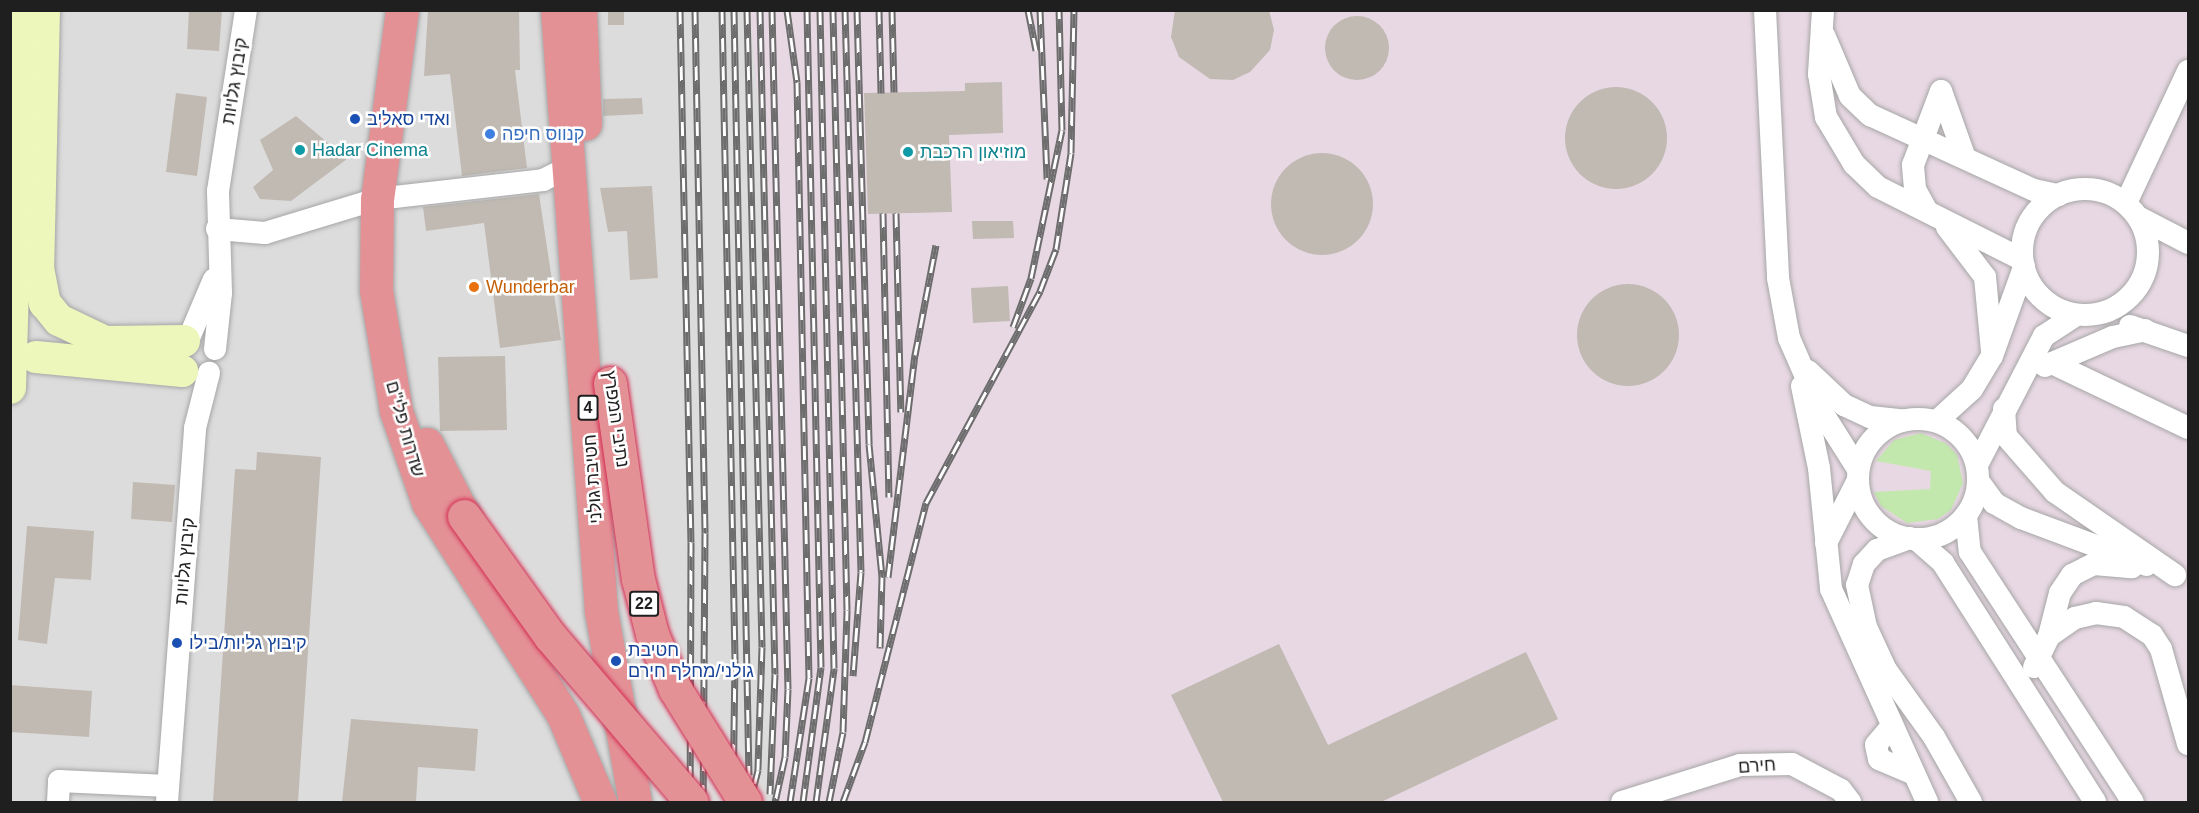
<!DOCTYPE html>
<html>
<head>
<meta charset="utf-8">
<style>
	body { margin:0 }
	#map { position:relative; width:2199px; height:813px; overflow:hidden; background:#f0eee6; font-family:Arial,"Noto Sans Hebrew",sans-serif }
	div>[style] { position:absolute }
	.residential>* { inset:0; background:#dddcdc }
	.industrial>* { inset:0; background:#e8d8e3 }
	.grass>* { inset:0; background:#c3e8ae }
	.building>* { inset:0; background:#c0bab3 }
	.round { border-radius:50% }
	.roads { filter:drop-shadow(0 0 2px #a6a6a6) drop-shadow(0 0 2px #a6a6a6) }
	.street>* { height:22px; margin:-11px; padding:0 11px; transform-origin:11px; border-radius:11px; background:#fff }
	.street>.ring { margin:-11px; padding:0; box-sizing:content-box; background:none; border:22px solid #fff; border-radius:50% }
	.secondary>* { height:32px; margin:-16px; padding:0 16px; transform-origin:16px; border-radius:16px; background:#edf7bc }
	.highway>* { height:33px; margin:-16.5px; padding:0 16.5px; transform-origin:16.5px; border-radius:16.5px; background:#e49196 }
	.rail>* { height:7px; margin-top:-3.5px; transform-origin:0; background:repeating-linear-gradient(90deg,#fff 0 14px,#6d6d6d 0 28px); box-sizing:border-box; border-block:2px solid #6d6d6d }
	.bridges { filter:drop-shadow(0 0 2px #d42c51) drop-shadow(0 0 2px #d42c51) }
	.highway-bridge>* { height:33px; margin:-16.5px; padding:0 16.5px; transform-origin:16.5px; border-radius:16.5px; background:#e49196 }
	.dots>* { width:16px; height:16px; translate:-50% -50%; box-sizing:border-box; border:3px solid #fff; border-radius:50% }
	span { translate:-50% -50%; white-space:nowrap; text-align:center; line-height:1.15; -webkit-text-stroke:5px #fff; paint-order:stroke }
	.shield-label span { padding:2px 4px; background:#fff; border:2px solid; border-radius:4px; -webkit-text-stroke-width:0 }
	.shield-label { font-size:16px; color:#1f1f1f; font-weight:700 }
	.street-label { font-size:18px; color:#1f1f1f }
	.transit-label { font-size:18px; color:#164399 }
	.left { translate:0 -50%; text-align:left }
	.shop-label { font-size:18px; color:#366cbe }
	.culture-label { font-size:18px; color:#0d838f }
	.food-label { font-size:18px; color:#c56008 }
	.frame { position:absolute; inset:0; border:12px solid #1f1f1f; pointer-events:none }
</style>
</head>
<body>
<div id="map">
	<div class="residential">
		<i style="clip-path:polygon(10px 11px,2188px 11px,2188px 802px,11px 802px)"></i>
	</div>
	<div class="industrial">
		<i style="clip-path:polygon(750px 11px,2188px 11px,2188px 802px,775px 802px,768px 213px)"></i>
	</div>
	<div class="grass">
		<i style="clip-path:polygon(1921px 433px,1947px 444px,1957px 455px,1963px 483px,1951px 510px,1938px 519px,1907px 523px,1881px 506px,1874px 492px,1930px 489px,1931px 471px,1876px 461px,1894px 440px)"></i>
	</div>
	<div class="building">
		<i style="clip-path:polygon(189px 10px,222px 10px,219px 51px,187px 49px)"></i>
		<i style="clip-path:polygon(428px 10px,519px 10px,520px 70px,515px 70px,527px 168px,462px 176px,450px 74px,424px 76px)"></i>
		<i style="clip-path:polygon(608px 10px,624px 10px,624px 25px,608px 25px)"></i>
		<i style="clip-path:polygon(1175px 10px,1269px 10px,1274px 30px,1270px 50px,1250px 72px,1233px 80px,1210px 79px,1179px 57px,1171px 37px)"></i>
		<i class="round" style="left:1325px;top:16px;width:64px;height:64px"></i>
		<i style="clip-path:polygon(1002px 82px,1003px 133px,949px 135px,952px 212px,868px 214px,864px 93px,965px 91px,965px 83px)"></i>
		<i class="round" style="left:1565px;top:87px;width:102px;height:102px"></i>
		<i style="clip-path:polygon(176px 93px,207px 97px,197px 176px,166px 172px)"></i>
		<i style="clip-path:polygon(642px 98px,643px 114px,603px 116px,603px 99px)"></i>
		<i style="clip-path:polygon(296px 116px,347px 159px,291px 201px,260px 199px,253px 187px,273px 170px,260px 140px)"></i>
		<i class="round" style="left:1271px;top:153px;width:102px;height:102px"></i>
		<i style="clip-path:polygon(652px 186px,658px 278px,630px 280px,627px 231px,608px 232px,600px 188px)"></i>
		<i style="clip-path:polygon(539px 194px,561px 340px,500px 348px,484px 223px,426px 231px,423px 207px)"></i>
		<i style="clip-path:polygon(972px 221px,1013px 221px,1014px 238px,973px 239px)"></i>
		<i class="round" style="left:1577px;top:284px;width:102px;height:102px"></i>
		<i style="clip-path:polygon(1008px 286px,1010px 321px,973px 323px,971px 288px)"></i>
		<i style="clip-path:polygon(505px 356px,507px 430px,440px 431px,438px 357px)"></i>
		<i style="clip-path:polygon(257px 452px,321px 457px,298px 802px,213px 802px,235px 469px,256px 470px)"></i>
		<i style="clip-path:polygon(133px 482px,175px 485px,172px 522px,131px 519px)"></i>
		<i style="clip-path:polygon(27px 526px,94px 531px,91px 580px,55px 578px,47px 644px,18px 640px)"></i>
		<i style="clip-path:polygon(1279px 644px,1328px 745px,1526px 652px,1558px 719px,1381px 802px,1223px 802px,1171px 695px)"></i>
		<i style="clip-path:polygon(10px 685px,92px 691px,89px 737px,10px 732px)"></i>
		<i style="clip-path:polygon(351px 719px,478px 729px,475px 771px,418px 767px,416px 802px,342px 802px)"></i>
	</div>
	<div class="roads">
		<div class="street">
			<i style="left:1765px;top:10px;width:268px;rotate:87.2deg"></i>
			<i style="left:1778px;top:278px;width:61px;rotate:79.6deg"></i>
			<i style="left:1789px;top:338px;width:77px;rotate:66.4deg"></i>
			<i style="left:1820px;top:409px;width:71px;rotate:57.7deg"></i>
			<i style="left:1823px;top:10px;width:64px;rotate:93.6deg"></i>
			<i style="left:1819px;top:74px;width:44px;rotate:80.8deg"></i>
			<i style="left:1826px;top:117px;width:55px;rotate:59.2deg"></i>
			<i style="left:1854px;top:164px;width:33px;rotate:44deg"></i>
			<i style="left:1878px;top:187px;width:160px;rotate:26.7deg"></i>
			<i style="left:1824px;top:35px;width:66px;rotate:66.9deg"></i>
			<i style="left:1850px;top:96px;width:28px;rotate:44deg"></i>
			<i style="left:1870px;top:115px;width:180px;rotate:24.6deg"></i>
			<i style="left:2034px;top:190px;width:25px;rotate:12deg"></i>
			<i style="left:1941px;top:91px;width:71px;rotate:70.3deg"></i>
			<i class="ring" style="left:2022px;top:189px;width:104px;height:104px"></i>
			<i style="left:2126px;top:203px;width:146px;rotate:-64.8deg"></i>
			<i style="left:1927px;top:211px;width:25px;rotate:-119deg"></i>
			<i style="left:1915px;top:189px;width:24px;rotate:-95deg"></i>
			<i style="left:1913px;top:165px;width:79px;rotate:-69.3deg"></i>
			<i style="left:2138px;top:217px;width:56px;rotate:27.5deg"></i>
			<i style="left:1947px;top:227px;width:63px;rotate:52.8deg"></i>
			<i style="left:1985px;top:277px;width:74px;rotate:84.6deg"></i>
			<i style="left:217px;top:229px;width:48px;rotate:4.8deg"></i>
			<i style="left:265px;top:233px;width:117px;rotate:-16.9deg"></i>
			<i style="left:377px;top:199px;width:167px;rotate:-6.5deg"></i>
			<i style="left:543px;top:180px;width:25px;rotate:-26deg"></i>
			<i style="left:2130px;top:326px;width:61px;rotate:19deg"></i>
			<i style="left:189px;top:338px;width:64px;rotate:-67deg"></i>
			<i style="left:215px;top:349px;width:56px;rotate:-83.9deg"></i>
			<i style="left:221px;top:293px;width:102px;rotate:-91.7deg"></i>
			<i style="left:218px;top:191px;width:183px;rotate:-81.2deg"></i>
			<i style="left:2052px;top:363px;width:151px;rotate:25.5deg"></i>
			<i style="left:2045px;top:366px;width:74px;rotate:-23.1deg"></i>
			<i style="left:2113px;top:337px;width:33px;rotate:-12deg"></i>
			<i style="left:1808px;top:371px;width:50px;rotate:43.4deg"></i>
			<i style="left:1844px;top:405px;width:29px;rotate:25deg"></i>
			<i style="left:1870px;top:417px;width:31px;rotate:6deg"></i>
			<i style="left:1802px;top:386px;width:84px;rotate:78.3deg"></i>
			<i style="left:1819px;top:468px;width:122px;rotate:84.3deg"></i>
			<i style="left:1831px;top:589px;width:234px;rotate:65.7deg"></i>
			<i style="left:2004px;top:409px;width:27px;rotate:86deg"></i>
			<i style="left:2006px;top:436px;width:74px;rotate:48.8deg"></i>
			<i style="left:2055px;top:492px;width:146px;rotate:34.7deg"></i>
			<i class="ring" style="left:1858px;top:419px;width:98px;height:98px"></i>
			<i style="left:1937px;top:421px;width:47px;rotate:-42.4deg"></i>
			<i style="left:1972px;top:389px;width:39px;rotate:-59deg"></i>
			<i style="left:1992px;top:356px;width:95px;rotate:-70.2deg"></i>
			<i style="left:1977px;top:465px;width:145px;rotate:-62.6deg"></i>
			<i style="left:2044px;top:336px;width:38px;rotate:-33deg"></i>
			<i style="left:1979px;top:482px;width:26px;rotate:54deg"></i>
			<i style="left:1994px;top:503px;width:31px;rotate:29deg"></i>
			<i style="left:2021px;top:518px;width:134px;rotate:20.5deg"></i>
			<i style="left:1966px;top:516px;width:36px;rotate:84deg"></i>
			<i style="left:1970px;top:552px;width:298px;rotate:56.9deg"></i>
			<i style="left:1910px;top:538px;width:35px;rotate:160deg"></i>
			<i style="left:1877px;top:550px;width:19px;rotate:133deg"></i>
			<i style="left:1864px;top:564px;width:22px;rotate:108deg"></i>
			<i style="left:1857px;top:585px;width:43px;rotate:77.9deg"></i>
			<i style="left:1866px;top:627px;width:47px;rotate:65.1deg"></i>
			<i style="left:1886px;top:670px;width:82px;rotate:54.4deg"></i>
			<i style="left:1934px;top:737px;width:75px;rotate:60.4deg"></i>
			<i style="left:1917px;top:540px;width:35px;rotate:41deg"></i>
			<i style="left:1943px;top:563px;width:283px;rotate:57.5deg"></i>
			<i style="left:1826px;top:543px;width:71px;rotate:-63.1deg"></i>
			<i style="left:2049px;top:636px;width:44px;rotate:-75.7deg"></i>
			<i style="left:2060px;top:593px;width:22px;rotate:-56deg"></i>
			<i style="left:2072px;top:575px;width:25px;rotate:-27deg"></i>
			<i style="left:2094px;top:564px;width:38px;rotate:5deg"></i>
			<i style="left:2034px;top:667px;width:34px;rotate:-64deg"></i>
			<i style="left:2049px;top:636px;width:32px;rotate:-35deg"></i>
			<i style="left:2075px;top:618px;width:22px;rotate:-13deg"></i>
			<i style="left:2096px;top:613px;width:28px;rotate:8deg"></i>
			<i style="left:2124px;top:617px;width:33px;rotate:33deg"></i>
			<i style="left:2152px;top:635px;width:17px;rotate:57deg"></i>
			<i style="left:2161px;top:649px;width:99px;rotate:74.1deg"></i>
			<i style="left:1891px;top:727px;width:23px;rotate:130deg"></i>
			<i style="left:1876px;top:745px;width:14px;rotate:78deg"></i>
			<i style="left:1879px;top:759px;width:36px;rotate:23deg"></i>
			<i style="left:58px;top:802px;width:21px;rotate:-87deg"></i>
			<i style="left:59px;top:781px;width:109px;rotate:2.6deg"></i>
			<i style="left:167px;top:802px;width:375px;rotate:-85.7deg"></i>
			<i style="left:195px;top:428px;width:57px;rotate:-75.7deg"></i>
			<i style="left:1622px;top:802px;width:124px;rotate:-17.4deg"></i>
			<i style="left:1740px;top:765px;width:52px;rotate:-1.1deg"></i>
			<i style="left:1792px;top:764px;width:55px;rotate:28deg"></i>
			<i style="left:1841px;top:790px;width:15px;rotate:53deg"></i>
		</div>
		<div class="secondary">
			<i style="left:44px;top:10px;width:258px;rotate:91.3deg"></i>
			<i style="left:38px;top:268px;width:36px;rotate:79deg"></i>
			<i style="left:45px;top:303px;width:22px;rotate:51deg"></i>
			<i style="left:59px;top:320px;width:51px;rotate:25.6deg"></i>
			<i style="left:105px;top:342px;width:79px;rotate:-0.7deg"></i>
			<i style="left:36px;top:357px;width:147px;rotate:5.5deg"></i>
			<i style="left:10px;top:388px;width:378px;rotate:-88.3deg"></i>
		</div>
		<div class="highway">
			<i style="left:402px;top:10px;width:191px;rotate:97.5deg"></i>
			<i style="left:377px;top:199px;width:91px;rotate:90.6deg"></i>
			<i style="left:376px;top:290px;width:123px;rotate:80.6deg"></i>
			<i style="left:396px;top:411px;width:97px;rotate:70.8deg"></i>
			<i style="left:428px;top:503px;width:251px;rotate:57.5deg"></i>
			<i style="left:563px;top:715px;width:95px;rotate:67deg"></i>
			<i style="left:557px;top:10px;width:603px;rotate:85.81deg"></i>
			<i style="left:601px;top:611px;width:194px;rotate:79.9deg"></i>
			<i style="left:580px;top:10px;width:114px;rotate:87.5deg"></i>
			<i style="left:427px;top:444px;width:81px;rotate:62.8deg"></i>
		</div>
	</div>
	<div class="rail">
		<i style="left:680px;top:10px;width:532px;rotate:88.82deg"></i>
		<i style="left:691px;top:542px;width:260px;rotate:90.2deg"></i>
		<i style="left:695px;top:10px;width:523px;rotate:88.9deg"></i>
		<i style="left:705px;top:533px;width:269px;rotate:90.4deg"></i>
		<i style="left:722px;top:10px;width:650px;rotate:88.85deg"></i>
		<i style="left:735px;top:660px;width:142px;rotate:90.8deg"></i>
		<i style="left:734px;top:10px;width:765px;rotate:88.88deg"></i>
		<i style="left:747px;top:10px;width:637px;rotate:88.65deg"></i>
		<i style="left:762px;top:647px;width:123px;rotate:91.9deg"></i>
		<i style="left:758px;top:770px;width:33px;rotate:104deg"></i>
		<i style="left:760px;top:10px;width:664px;rotate:88.71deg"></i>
		<i style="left:775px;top:674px;width:120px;rotate:92.4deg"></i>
		<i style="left:772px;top:10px;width:679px;rotate:88.65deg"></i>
		<i style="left:788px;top:689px;width:68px;rotate:92.5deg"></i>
		<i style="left:785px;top:757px;width:46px;rotate:102.5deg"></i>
		<i style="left:787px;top:10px;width:73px;rotate:82.1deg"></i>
		<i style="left:797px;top:82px;width:596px;rotate:88.85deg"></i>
		<i style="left:809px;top:678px;width:125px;rotate:98.7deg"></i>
		<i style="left:845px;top:10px;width:562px;rotate:88.37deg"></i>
		<i style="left:861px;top:572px;width:104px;rotate:94.4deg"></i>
		<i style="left:857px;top:10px;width:434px;rotate:88.4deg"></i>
		<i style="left:869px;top:444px;width:134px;rotate:84.4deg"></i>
		<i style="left:882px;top:577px;width:71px;rotate:91.6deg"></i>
		<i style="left:879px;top:10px;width:83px;rotate:88.6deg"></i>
		<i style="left:892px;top:10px;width:82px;rotate:88.6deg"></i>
		<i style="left:1028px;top:10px;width:41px;rotate:78.7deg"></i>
		<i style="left:1040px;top:10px;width:169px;rotate:87.6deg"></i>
		<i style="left:883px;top:213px;width:284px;rotate:88.8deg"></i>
		<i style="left:896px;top:213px;width:199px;rotate:88.6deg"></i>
		<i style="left:1013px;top:327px;width:52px;rotate:-69.8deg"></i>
		<i style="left:1031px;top:278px;width:151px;rotate:-78.2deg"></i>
		<i style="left:1062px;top:130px;width:120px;rotate:-91.4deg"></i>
		<i style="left:888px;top:577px;width:224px;rotate:-83.1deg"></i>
		<i style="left:915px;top:355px;width:112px;rotate:-79.2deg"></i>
		<i style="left:803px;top:802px;width:136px;rotate:-82.4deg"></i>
		<i style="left:821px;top:667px;width:657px;rotate:-91.22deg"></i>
		<i style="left:816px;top:802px;width:135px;rotate:-82.3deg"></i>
		<i style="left:834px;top:668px;width:658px;rotate:-91.22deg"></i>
		<i style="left:829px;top:802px;width:71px;rotate:-78.7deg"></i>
		<i style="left:843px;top:732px;width:122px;rotate:-88.1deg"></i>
		<i style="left:847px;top:610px;width:600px;rotate:-91.34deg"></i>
		<i style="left:843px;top:802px;width:64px;rotate:-69.9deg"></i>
		<i style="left:865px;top:742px;width:247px;rotate:-75.7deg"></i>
		<i style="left:926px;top:503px;width:241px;rotate:-61.7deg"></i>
		<i style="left:1040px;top:291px;width:45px;rotate:-69.1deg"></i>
		<i style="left:1056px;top:249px;width:97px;rotate:-81.1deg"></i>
		<i style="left:1071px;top:153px;width:143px;rotate:-88.8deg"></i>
	</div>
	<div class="bridges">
		<div class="highway-bridge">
			<i style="left:610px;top:383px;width:198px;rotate:81.9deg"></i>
			<i style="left:638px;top:579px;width:57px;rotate:75.7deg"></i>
			<i style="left:652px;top:634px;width:60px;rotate:67.3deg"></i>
			<i style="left:675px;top:689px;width:133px;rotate:58.2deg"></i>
			<i style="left:464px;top:516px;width:148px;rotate:54.4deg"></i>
			<i style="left:550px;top:636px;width:218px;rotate:49.5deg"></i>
		</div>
	</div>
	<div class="dots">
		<i style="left:355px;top:119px;background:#1a4fb4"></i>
		<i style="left:490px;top:134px;background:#3f7fe0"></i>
		<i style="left:300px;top:150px;background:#0f9aa8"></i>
		<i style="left:908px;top:152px;background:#0f9aa8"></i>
		<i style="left:474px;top:287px;background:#e8710a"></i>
		<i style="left:177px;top:643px;background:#1a4fb4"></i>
		<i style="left:616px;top:661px;background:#1a4fb4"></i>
	</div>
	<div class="shield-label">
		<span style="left:588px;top:408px">4</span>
		<span style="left:644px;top:604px">22</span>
	</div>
	<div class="street-label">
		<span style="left:235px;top:81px;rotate:-81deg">קיבוץ גלויות</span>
		<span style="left:616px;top:419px;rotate:82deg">נתיבי המפרץ</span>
		<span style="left:405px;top:429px;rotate:74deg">שדרות פלי"ם</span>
		<span style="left:593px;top:479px;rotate:-94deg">חטיבת גולני</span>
		<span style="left:185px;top:561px;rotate:-85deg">קיבוץ גלויות</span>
		<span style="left:1757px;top:766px;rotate:-4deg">חירם</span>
	</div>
	<div class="transit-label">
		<span class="left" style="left:367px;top:119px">ואדי סאליב</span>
		<span class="left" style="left:189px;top:643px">קיבוץ גליות/בילו</span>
		<span class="left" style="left:628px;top:661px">חטיבת<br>גולני/מחלף חירם</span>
	</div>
	<div class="shop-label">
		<span class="left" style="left:502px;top:134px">קנווס חיפה</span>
	</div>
	<div class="culture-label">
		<span class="left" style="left:312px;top:150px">Hadar Cinema</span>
		<span class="left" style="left:920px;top:152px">מוזיאון הרכבת</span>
	</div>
	<div class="food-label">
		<span class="left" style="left:486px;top:287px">Wunderbar</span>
	</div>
	<div class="frame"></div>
</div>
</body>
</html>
